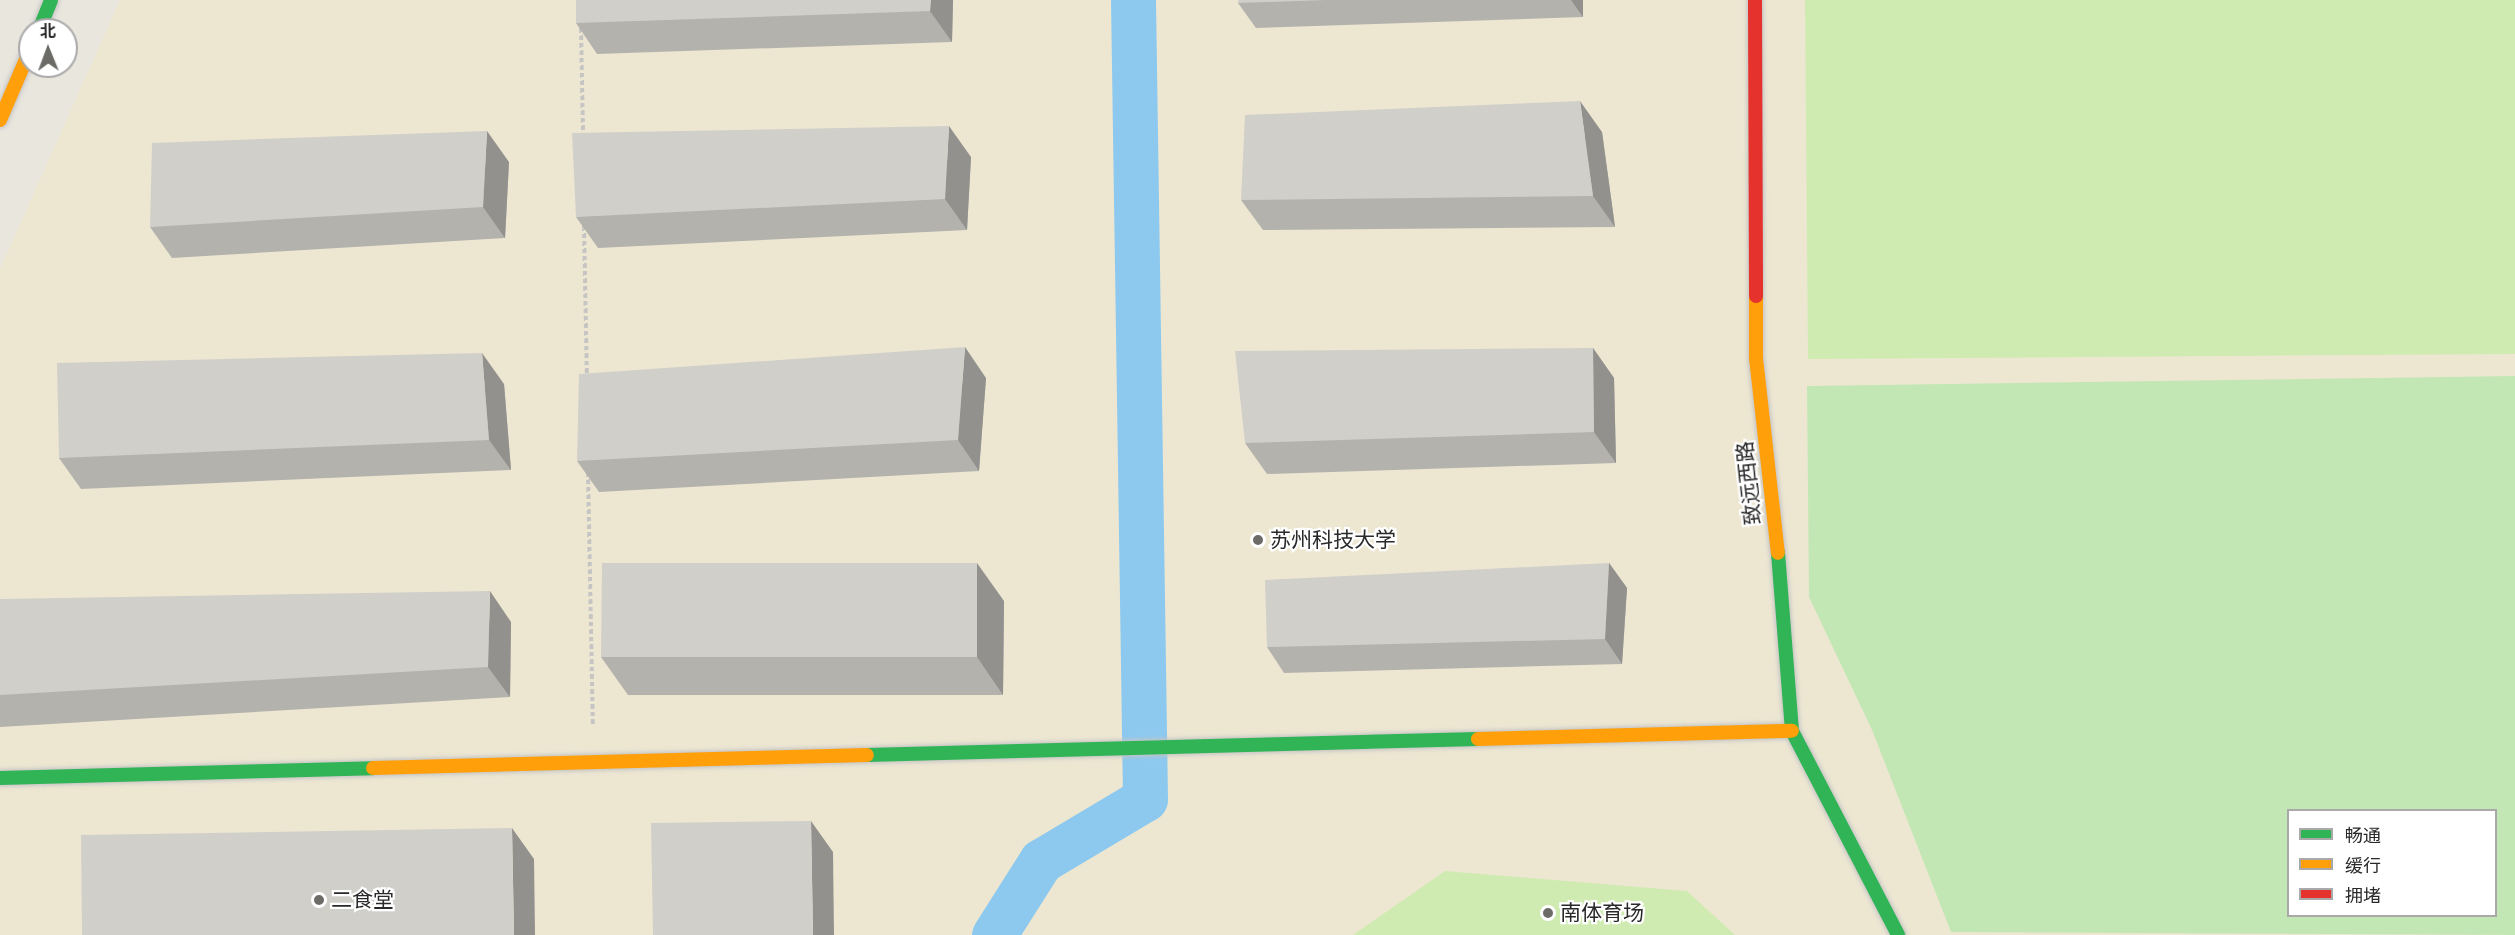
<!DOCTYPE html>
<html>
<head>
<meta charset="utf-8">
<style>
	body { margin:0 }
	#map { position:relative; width:2515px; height:935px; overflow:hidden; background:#e9e6de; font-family:"Fira Sans","Noto Sans SC",sans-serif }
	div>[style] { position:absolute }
	.education>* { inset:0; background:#ede7d2 }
	.green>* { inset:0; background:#c3e7b4 }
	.pitch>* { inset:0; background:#cfebb1 }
	.canal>* { height:45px; margin:-22.5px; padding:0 22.5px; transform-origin:22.5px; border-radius:22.5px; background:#8dc9ef }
	.path>* { height:4px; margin-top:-2px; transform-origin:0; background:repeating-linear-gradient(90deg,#c6c5c4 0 4.5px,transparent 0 7.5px) }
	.roads { filter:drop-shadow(0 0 2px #c5c4c4) drop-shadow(0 0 2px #c5c4c4) }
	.fast>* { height:14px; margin:-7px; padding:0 7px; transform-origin:7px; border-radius:7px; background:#30b455 }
	.slow>* { height:14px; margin:-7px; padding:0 7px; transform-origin:7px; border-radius:7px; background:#ff9f0a }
	.jam>* { height:14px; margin:-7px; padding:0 7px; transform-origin:7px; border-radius:7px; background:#e5322d }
	.wall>* { inset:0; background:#b4b2ad }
	.shaded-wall>* { inset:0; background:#92918d }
	.building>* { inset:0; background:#d1cfc9 }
	.dots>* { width:16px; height:16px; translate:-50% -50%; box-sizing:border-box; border:3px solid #fff; border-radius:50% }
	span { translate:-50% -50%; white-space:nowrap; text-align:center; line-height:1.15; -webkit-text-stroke:4.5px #fff; paint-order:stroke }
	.street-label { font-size:21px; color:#292929 }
	.poi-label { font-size:21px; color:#292929 }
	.left { translate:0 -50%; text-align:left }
	.legend { position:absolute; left:2287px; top:809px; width:210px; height:108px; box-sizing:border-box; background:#fff; border:2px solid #a9a9a9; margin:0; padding:8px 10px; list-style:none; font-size:18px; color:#292929 }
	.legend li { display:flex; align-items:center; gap:12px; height:30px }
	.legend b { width:30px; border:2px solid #a9a9a9 }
	.north { position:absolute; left:18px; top:18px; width:60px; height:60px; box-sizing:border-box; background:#fff; border:2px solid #a9a9a9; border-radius:50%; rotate:359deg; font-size:16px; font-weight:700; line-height:24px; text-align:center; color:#292929 }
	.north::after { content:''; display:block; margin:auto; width:21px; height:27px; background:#6c6b68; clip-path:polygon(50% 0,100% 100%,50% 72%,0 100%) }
</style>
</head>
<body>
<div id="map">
	<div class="education">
		<i style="clip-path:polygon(evenodd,120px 0,2515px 0,2515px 935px,0 935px,0 269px,120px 0,2288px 810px,2496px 810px,2496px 916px,2288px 916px,2288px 810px)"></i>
	</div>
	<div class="green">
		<i style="clip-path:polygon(evenodd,2515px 376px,2515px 935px,1951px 932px,1872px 730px,1809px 597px,1807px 386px,2515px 376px,2288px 810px,2496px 810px,2496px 916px,2288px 916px,2288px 810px)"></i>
	</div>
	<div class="pitch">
		<i style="clip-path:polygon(1805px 0,2515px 0,2515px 354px,1808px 359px)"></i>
		<i style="clip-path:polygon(1445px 871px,1687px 891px,1735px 935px,1353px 935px)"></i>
	</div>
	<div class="canal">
		<i style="left:994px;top:935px;width:88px;rotate:-57.6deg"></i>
		<i style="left:1041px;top:861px;width:121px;rotate:-30.8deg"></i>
		<i style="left:1145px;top:799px;width:799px;rotate:-90.86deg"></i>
	</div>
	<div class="path">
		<i style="left:581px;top:28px;width:109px;rotate:88.9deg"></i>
		<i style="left:584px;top:226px;width:151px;rotate:88.9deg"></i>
		<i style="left:588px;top:472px;width:253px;rotate:88.9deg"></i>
	</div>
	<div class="roads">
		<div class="fast">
			<i style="left:39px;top:30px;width:32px;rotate:-68deg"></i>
			<i style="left:1778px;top:553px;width:179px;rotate:85.5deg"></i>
			<i style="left:1792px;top:731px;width:230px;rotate:62.5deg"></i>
			<i style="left:867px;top:755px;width:611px;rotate:-1.5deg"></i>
			<i style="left:0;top:778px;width:373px;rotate:-1.5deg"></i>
		</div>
		<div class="slow">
			<i style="left:0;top:120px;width:76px;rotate:-66.8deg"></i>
			<i style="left:1756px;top:296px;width:62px;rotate:90deg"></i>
			<i style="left:1756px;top:358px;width:196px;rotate:83.6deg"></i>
			<i style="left:1478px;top:739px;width:314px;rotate:-1.5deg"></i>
			<i style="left:373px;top:768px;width:494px;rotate:-1.5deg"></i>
		</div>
		<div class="jam">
			<i style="left:1755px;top:0;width:296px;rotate:89.8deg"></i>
		</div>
	</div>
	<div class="wall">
		<i style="clip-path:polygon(576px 0,953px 0,952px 42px,597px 54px,576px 23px)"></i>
		<i style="clip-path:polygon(1239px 0,1583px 0,1583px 17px,1256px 28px,1238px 3px)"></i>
		<i style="clip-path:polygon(1602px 132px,1615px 227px,1263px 230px,1241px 200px)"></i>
		<i style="clip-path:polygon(971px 157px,967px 230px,598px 248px,576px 217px)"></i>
		<i style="clip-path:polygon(509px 162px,505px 238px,172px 258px,150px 227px)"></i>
		<i style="clip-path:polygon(1593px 348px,1614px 378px,1616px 463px,1267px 474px,1245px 443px)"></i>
		<i style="clip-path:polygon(986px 378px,979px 471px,599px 492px,577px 461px)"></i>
		<i style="clip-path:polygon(504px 384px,511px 470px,81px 489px,59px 458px)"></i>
		<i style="clip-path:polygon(1609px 563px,1627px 588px,1622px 664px,1284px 673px,1267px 647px)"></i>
		<i style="clip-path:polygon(0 599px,511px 622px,510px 697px,0 727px)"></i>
		<i style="clip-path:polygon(1004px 601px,1003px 695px,628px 695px,601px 657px)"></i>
	</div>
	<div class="shaded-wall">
		<i style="clip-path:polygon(931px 0,953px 0,952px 42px,930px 11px)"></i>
		<i style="clip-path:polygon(1571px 0,1583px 0,1583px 17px)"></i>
		<i style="clip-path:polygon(1580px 101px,1602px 132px,1615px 227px,1593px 196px)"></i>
		<i style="clip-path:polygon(949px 126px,971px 157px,967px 230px,945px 199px)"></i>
		<i style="clip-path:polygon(487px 131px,509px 162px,505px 238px,483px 207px)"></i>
		<i style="clip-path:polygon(965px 347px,986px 378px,979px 471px,958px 440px)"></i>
		<i style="clip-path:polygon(1593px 348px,1614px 378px,1616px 463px,1594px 432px)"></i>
		<i style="clip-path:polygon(482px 353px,504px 384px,511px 470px,489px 440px)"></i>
		<i style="clip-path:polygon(977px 563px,1004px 601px,1003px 695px,977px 657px)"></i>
		<i style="clip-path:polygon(1609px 563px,1627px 588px,1622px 664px,1605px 639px)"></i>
		<i style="clip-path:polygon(490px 591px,511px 622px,510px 697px,488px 667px)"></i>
		<i style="clip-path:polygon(811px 821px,833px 852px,834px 935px,813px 935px)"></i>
		<i style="clip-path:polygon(512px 828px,534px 859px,535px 935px,514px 935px)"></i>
	</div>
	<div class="building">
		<i style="clip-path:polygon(576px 0,931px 0,930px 11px,576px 23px)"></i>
		<i style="clip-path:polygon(1239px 0,1326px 0,1238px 3px)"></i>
		<i style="clip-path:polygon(1580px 101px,1593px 196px,1241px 200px,1245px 115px)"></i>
		<i style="clip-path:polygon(949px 126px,945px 199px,576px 217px,572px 133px)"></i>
		<i style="clip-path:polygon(487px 131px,483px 207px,150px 227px,152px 143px)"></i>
		<i style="clip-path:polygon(965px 347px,958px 440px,577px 461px,579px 374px)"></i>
		<i style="clip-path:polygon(1593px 348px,1594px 432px,1245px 443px,1235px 351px)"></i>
		<i style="clip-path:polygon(482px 353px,489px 440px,59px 458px,57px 363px)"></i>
		<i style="clip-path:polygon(602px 563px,977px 563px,977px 657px,601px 657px)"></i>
		<i style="clip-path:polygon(1609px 563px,1605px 639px,1267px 647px,1265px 580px)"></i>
		<i style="clip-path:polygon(490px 591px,488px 667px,0 695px,0 599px)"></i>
		<i style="clip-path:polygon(811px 821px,813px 935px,653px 935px,651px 823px)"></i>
		<i style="clip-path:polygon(512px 828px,514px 935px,82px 935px,81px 835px)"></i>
	</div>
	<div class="dots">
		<i style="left:1258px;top:540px;background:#6c6b68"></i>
		<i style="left:319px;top:900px;background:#6c6b68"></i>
		<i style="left:1548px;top:913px;background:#6c6b68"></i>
	</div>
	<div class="street-label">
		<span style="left:1749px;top:483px;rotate:-96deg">致远西路</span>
	</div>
	<div class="poi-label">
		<span class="left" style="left:1270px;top:540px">苏州科技大学</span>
		<span class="left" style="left:331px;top:900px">二食堂</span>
		<span class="left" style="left:1560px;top:913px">南体育场</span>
	</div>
	<ul class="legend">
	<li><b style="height:8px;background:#30b455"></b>畅通</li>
	<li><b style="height:8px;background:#ff9f0a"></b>缓行</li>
	<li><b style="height:8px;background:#e5322d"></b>拥堵</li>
	</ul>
	<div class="north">北</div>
</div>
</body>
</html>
